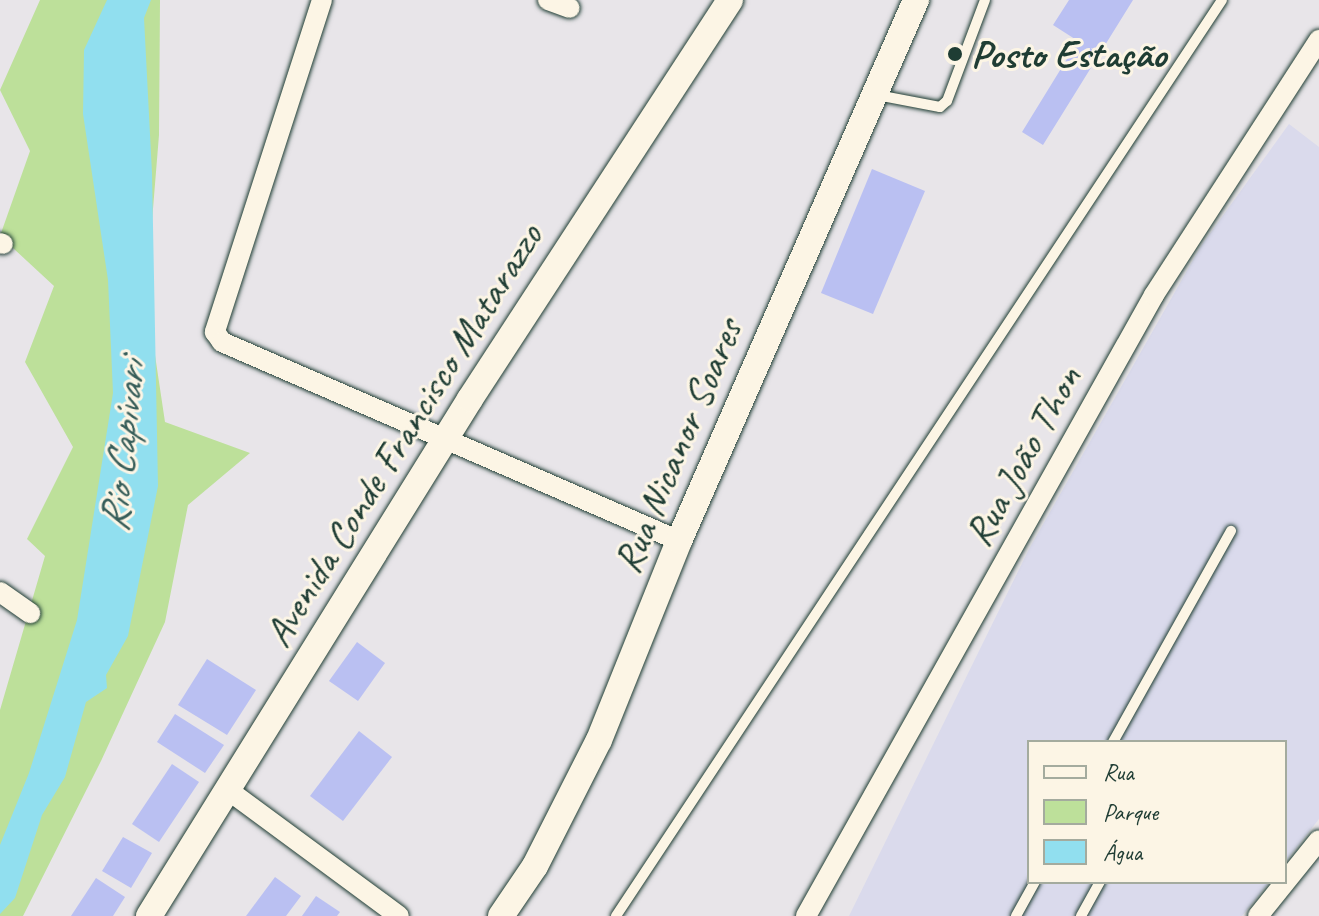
<!DOCTYPE html>
<html>
<head>
<meta charset="utf-8">
<style>
	body { margin:0 }
	#map { position:relative; width:1319px; height:916px; overflow:hidden; background:#e8e5e9; font-family:Caveat,sans-serif }
	div>[style] { position:absolute }
	.built>* { inset:0; background:#dadaec }
	.green>* { inset:0; background:#bde09a }
	.water>* { inset:0; background:#91dfef }
	.building>* { inset:0; background:#bac0f2 }
	.roads { filter:drop-shadow(0 0 2px #1f3d34) drop-shadow(0 0 2px #1f3d34) }
	.service>* { height:10px; margin:-5px; padding:0 5px; transform-origin:5px; border-radius:5px; background:#fcf5e5 }
	.minor>* { height:20px; margin:-10px; padding:0 10px; transform-origin:10px; border-radius:10px; background:#fcf5e5 }
	.tertiary>* { height:26px; margin:-13px; padding:0 13px; transform-origin:13px; border-radius:13px; background:#fcf5e5 }
	.dots>* { width:22px; height:22px; translate:-50% -50%; box-sizing:border-box; border:4px solid #fcf5e5; border-radius:50% }
	span { translate:-50% -50%; white-space:nowrap; text-align:center; line-height:1.15; -webkit-text-stroke:6px #fcf5e5; paint-order:stroke }
	.poi-label { font-size:40px; color:#1f3d34; font-weight:700 }
	.left { translate:0 -50%; text-align:left }
	.street-label { font-size:40px; color:#1f3d34 }
	.water-label { font-size:42px; color:#365d59; font-style:italic }
	.legend { position:absolute; left:1027px; top:740px; width:260px; height:144px; box-sizing:border-box; background:#fcf5e5; border:2px solid #a4ab9e; margin:0; padding:10px 14px; list-style:none; font-size:24px; color:#1f3d34 }
	.legend li { display:flex; align-items:center; gap:16px; height:40px }
	.legend b { width:40px; border:2px solid #a4ab9e }
</style>
</head>
<body>
<div id="map">
	<div class="built">
		<i style="clip-path:polygon(1289px 124px,1319px 147px,1319px 819px,1285px 862px,1285px 742px,1029px 742px,1029px 882px,1269px 882px,1242px 916px,849px 916px,1029px 549px,1201px 246px)"></i>
	</div>
	<div class="green">
		<i style="clip-path:polygon(40px 0,160px 0,159px 135px,146px 295px,165px 422px,250px 453px,188px 505px,165px 622px,101px 761px,23px 916px,0 916px,0 710px,45px 556px,27px 539px,73px 447px,25px 362px,54px 286px,0 236px,30px 151px,0 90px)"></i>
	</div>
	<div class="water">
		<i style="clip-path:polygon(107px 0,151px 0,144px 18px,152px 173px,158px 486px,128px 636px,106px 675px,107px 688px,86px 702px,65px 777px,42px 815px,15px 898px,0 914px,0 845px,29px 773px,77px 620px,113px 393px,108px 280px,83px 114px,84px 50px)"></i>
	</div>
	<div class="building">
		<i style="clip-path:polygon(1069px 0,1133px 0,1043px 145px,1022px 132px,1078px 41px,1053px 25px)"></i>
		<i style="clip-path:polygon(872px 169px,925px 191px,873px 314px,821px 293px)"></i>
		<i style="clip-path:polygon(357px 642px,385px 663px,358px 701px,329px 681px)"></i>
		<i style="clip-path:polygon(207px 659px,256px 690px,227px 735px,178px 705px)"></i>
		<i style="clip-path:polygon(175px 714px,224px 745px,205px 773px,157px 742px)"></i>
		<i style="clip-path:polygon(359px 731px,392px 757px,343px 821px,310px 796px)"></i>
		<i style="clip-path:polygon(172px 764px,199px 782px,159px 842px,132px 824px)"></i>
		<i style="clip-path:polygon(123px 837px,152px 853px,131px 888px,102px 871px)"></i>
		<i style="clip-path:polygon(275px 877px,301px 896px,286px 916px,246px 916px)"></i>
		<i style="clip-path:polygon(96px 878px,125px 897px,113px 916px,71px 916px)"></i>
		<i style="clip-path:polygon(316px 896px,340px 912px,337px 916px,302px 916px)"></i>
	</div>
	<div class="roads">
		<div class="service">
			<i style="left:877px;top:95px;width:64px;rotate:10.8deg"></i>
			<i style="left:940px;top:107px;width:9px;rotate:-41deg"></i>
			<i style="left:947px;top:101px;width:108px;rotate:-69.4deg"></i>
			<i style="left:1113px;top:742px;width:242px;rotate:-60.8deg"></i>
			<i style="left:616px;top:916px;width:1098px;rotate:-56.51deg"></i>
			<i style="left:1016px;top:916px;width:39px;rotate:-61deg"></i>
			<i style="left:1081px;top:916px;width:39px;rotate:-61deg"></i>
		</div>
		<div class="minor">
			<i style="left:322px;top:0;width:349px;rotate:107.9deg"></i>
			<i style="left:215px;top:332px;width:12px;rotate:55deg"></i>
			<i style="left:222px;top:342px;width:498px;rotate:23.5deg"></i>
			<i style="left:548px;top:0;width:23px;rotate:20deg"></i>
			<i style="left:0;top:243px;width:3px;rotate:18deg"></i>
			<i style="left:0;top:592px;width:37px;rotate:35deg"></i>
			<i style="left:228px;top:790px;width:212px;rotate:36.4deg"></i>
			<i style="left:806px;top:916px;width:712px;rotate:-60.73deg"></i>
			<i style="left:1154px;top:295px;width:304px;rotate:-57.1deg"></i>
			<i style="left:1258px;top:916px;width:97px;rotate:-51.2deg"></i>
		</div>
		<div class="tertiary">
			<i style="left:149px;top:916px;width:609px;rotate:-58.16deg"></i>
			<i style="left:470px;top:399px;width:476px;rotate:-56.9deg"></i>
			<i style="left:501px;top:916px;width:60px;rotate:-55.8deg"></i>
			<i style="left:535px;top:866px;width:141px;rotate:-63.1deg"></i>
			<i style="left:599px;top:740px;width:214px;rotate:-68.1deg"></i>
			<i style="left:679px;top:541px;width:591px;rotate:-66.34deg"></i>
		</div>
	</div>
	<div class="dots">
		<i style="left:955px;top:54px;background:#1f3d34"></i>
	</div>
	<div class="poi-label">
		<span class="left" style="left:971px;top:54px">Posto Estação</span>
	</div>
	<div class="street-label">
		<span style="left:403px;top:435px;rotate:-58deg">Avenida Conde Francisco Matarazzo</span>
		<span style="left:678px;top:446px;rotate:-67deg">Rua Nicanor Soares</span>
		<span style="left:1023px;top:456px;rotate:-61deg">Rua João Thon</span>
	</div>
	<div class="water-label">
		<span style="left:123px;top:447px;rotate:-84deg">Rio Capivari</span>
	</div>
	<ul class="legend">
	<li><b style="height:10px;background:#fcf5e5"></b>Rua</li>
	<li><b style="height:22px;background:#bde09a"></b>Parque</li>
	<li><b style="height:22px;background:#91dfef"></b>Água</li>
	</ul>
</div>
</body>
</html>
